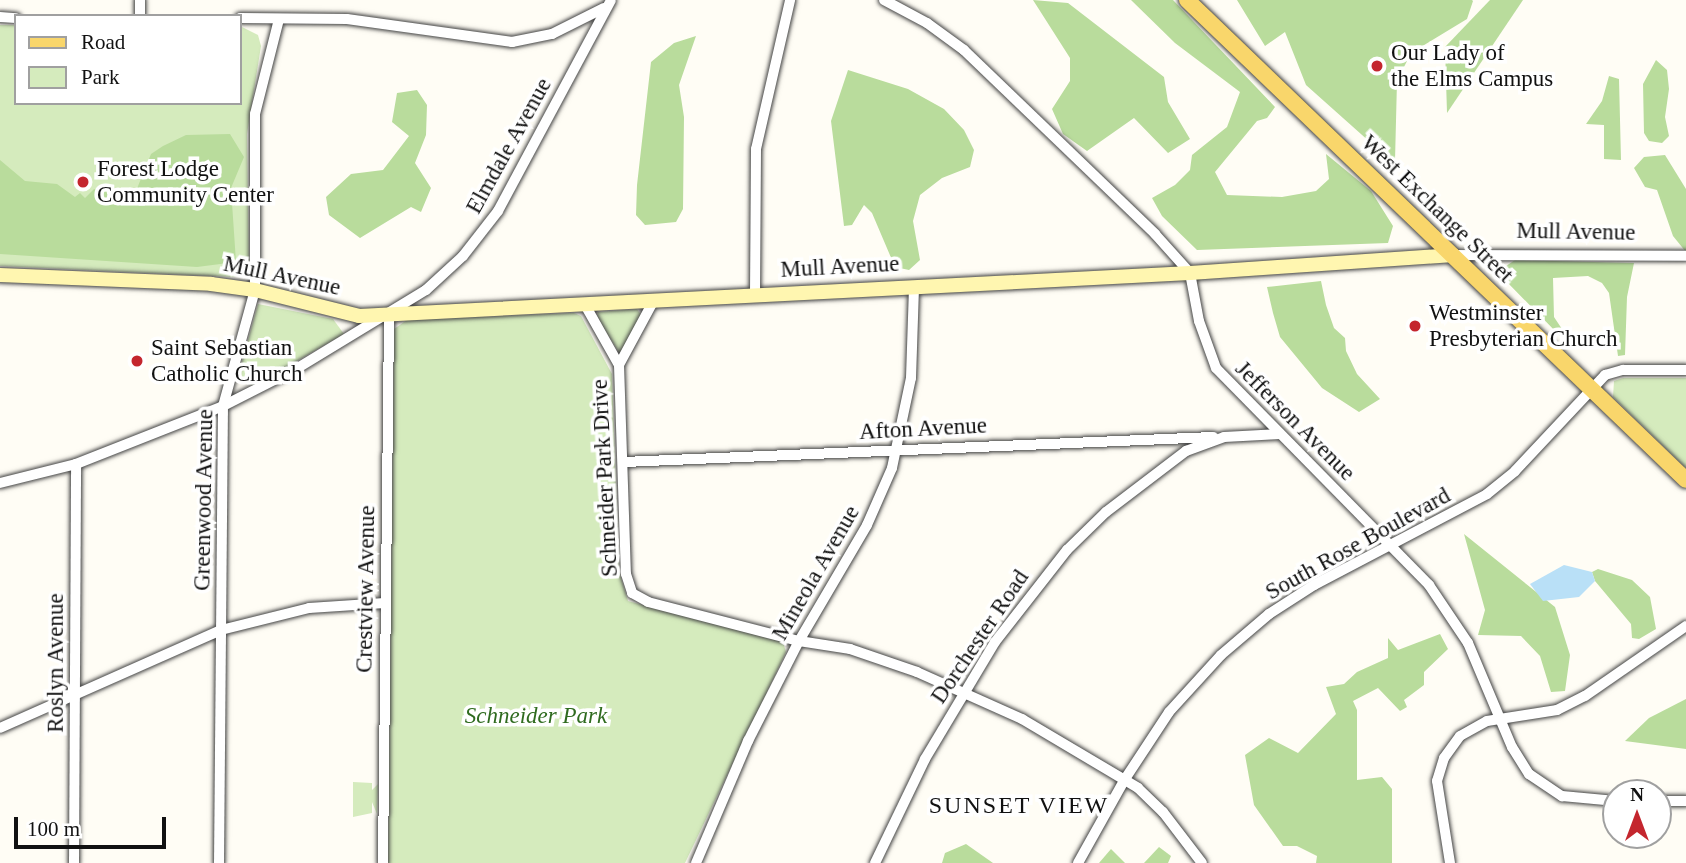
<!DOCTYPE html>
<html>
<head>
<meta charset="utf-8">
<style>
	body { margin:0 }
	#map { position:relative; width:1686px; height:863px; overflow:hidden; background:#fffdf5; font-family:Georgia,serif }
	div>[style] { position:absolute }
	.green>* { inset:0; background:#d5ebbd }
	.forest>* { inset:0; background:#b9dc9c }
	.water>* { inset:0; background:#b9e0f7 }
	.roads { filter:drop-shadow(0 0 2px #444) drop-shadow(0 0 2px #444) }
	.street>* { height:10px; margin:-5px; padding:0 5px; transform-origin:5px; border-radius:5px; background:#fff }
	.secondary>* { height:14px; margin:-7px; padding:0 7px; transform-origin:7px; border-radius:7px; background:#fff6b0 }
	.primary>* { height:16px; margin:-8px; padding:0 8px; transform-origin:8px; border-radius:8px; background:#f9d66b }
	.dots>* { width:19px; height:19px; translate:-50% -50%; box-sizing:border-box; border:4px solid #fff; border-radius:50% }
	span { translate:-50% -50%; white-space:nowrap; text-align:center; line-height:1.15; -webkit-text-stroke:7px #fff; paint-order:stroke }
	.poi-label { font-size:23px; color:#111 }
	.left { translate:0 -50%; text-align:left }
	.street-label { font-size:23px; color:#111 }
	.park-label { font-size:23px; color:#2f6b1f; font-style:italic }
	.neighbourhood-label { font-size:24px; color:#111; letter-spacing:2px }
	.legend { position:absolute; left:14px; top:14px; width:228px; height:91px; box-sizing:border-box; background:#fff; border:2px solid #a0a0a0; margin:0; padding:9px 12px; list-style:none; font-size:21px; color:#111 }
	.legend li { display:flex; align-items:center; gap:14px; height:35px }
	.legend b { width:35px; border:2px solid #a0a0a0 }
	.north { position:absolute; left:1602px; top:779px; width:70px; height:70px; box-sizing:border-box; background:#fff; border:2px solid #a0a0a0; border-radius:50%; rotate:0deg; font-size:19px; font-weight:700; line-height:28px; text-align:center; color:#111 }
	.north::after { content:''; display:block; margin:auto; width:24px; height:32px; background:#c4262e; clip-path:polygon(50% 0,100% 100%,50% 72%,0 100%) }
	.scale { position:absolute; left:14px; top:817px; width:152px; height:32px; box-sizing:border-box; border:4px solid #111; border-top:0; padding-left:9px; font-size:21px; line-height:24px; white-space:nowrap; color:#111; -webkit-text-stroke:5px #fff; paint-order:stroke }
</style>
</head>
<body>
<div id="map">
	<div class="green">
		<i style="clip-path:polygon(0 25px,16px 25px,16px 103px,240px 103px,240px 26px,258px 35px,261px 46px,247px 134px,249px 265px,244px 274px,233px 277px,0 266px)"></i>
		<i style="clip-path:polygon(258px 304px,333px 319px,344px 334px,253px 386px,238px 376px)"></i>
		<i style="clip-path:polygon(637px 309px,641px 315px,620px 354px,597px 317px,598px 312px)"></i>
		<i style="clip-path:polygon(574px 313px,581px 316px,612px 374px,619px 571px,628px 601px,783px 642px,786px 652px,685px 863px,388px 863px,394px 329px,407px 320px)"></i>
		<i style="clip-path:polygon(1623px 378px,1686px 378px,1686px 468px,1613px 397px,1614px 381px)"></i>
		<i style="clip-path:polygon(353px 782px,372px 783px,372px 790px,378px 784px,377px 814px,372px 802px,372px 813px,353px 817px)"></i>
	</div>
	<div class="forest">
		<i style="clip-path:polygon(1033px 0,1068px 3px,1164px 77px,1168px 102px,1190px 139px,1168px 153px,1134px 118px,1087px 151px,1063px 134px,1052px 109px,1070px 81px,1070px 58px)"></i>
		<i style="clip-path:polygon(1131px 0,1173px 0,1275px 107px,1267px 118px,1257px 121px,1215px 172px,1227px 195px,1282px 197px,1316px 191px,1329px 179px,1326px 154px,1371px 191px,1393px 226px,1388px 243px,1197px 250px,1162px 216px,1152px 198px,1175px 185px,1190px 170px,1192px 155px,1227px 127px,1240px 92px,1175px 43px)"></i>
		<i style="clip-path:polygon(1237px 0,1472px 0,1473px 1px,1467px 19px,1411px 53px,1397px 81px,1395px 161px,1390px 167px,1380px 151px,1306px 85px,1285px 32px,1265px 46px)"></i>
		<i style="clip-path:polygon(1490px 0,1523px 0,1447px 113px,1445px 47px)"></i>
		<i style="clip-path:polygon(696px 36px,679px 85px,684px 117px,683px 209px,676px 222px,645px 225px,636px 215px,637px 185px,651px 62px,674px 43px)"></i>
		<i style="clip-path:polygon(1656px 60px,1667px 70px,1669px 89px,1665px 117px,1669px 136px,1662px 143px,1649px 141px,1644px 133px,1643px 84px)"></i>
		<i style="clip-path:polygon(848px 70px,908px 89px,944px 109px,964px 130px,974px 150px,970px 167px,942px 178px,920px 195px,913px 221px,920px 260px,909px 270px,895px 267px,872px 213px,864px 205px,852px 225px,844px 226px,831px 121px)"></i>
		<i style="clip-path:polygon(1609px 76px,1619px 79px,1621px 160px,1604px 159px,1604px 125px,1586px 124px,1602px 101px)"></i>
		<i style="clip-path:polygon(417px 90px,427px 105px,426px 135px,415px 163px,431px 188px,421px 212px,411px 207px,360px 238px,329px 215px,326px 197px,351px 174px,383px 170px,409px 136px,392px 122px,397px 93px)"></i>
		<i style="clip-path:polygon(230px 134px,244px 157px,231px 188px,236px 262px,197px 267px,0 254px,0 160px,25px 181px,57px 184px,75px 197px,80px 193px,85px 198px,94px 189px,122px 195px,136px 191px,151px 154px,163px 146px,186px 135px)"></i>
		<i style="clip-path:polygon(1665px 155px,1686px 189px,1686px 252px,1673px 236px,1657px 190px,1645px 187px,1634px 168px,1644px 157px)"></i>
		<i style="clip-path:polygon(1515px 260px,1634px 263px,1627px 297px,1625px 355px,1618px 356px,1609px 293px,1602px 283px,1588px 276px,1553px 278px,1554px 317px,1568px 338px,1560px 336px,1505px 280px,1503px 268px)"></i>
		<i style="clip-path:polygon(1321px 281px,1326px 305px,1334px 328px,1345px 338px,1346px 351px,1357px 374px,1380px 399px,1359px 412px,1322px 388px,1280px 337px,1273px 313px,1267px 287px)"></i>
		<i style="clip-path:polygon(1464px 534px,1555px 607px,1570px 655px,1565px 691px,1551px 692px,1540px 656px,1521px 636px,1478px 635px,1485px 610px)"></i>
		<i style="clip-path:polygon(1598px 569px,1632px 580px,1650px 597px,1656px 629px,1639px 639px,1632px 638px,1631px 624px,1595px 581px,1592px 572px)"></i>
		<i style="clip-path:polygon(1440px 634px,1448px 649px,1424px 672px,1424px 685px,1404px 700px,1407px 707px,1400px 711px,1378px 688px,1353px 701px,1357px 710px,1357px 780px,1382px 777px,1392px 789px,1392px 863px,1316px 863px,1317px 856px,1297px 846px,1283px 846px,1254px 805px,1245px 755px,1269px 738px,1298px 753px,1336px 714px,1326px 687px,1344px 684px,1357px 672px,1388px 658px,1388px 638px,1398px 650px)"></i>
		<i style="clip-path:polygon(1686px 699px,1686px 749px,1625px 741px,1649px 718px)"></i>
		<i style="clip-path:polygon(966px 844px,993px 863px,942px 863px,945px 853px)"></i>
		<i style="clip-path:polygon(1159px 847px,1171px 856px,1168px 863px,1144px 863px)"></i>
		<i style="clip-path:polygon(1111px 849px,1125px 863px,1099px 863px)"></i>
	</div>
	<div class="water">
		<i style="clip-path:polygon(1564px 565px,1592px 572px,1595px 581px,1579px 597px,1543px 601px,1530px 584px)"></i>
	</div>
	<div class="roads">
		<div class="street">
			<i style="left:140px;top:0;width:16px;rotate:90deg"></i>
			<i style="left:884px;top:0;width:49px;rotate:28.1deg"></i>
			<i style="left:927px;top:23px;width:46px;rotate:36.1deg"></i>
			<i style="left:964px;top:50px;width:265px;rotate:43.9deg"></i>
			<i style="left:1155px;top:234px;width:52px;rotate:48.1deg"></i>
			<i style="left:1190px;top:273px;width:49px;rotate:79.4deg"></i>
			<i style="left:1199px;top:321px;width:50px;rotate:70.1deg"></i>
			<i style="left:1216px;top:368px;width:304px;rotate:45.5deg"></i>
			<i style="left:1429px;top:585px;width:70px;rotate:56.1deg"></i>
			<i style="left:1468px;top:643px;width:113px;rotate:67.1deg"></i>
			<i style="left:1512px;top:747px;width:32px;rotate:58deg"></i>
			<i style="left:1529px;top:774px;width:40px;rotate:34deg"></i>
			<i style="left:1562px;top:796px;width:54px;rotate:5.3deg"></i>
			<i style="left:0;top:17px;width:16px;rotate:4deg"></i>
			<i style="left:240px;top:18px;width:107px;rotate:0.5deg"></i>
			<i style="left:347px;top:19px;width:167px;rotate:7.9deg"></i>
			<i style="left:512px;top:42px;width:41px;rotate:-11.3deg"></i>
			<i style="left:552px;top:34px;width:58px;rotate:-26.6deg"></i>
			<i style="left:1453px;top:255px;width:233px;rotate:0.2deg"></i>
			<i style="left:755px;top:294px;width:145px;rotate:-89.6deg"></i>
			<i style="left:756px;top:149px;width:153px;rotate:-77.1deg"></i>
			<i style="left:584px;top:303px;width:71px;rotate:60.6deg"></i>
			<i style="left:619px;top:365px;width:209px;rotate:88.1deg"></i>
			<i style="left:626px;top:574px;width:20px;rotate:72deg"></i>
			<i style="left:632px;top:593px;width:18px;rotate:29deg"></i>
			<i style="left:648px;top:602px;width:156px;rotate:14.5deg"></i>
			<i style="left:799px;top:641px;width:52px;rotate:8.9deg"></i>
			<i style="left:850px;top:649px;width:71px;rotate:18.9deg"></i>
			<i style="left:917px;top:672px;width:115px;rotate:24.1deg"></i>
			<i style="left:1022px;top:719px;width:135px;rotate:30.7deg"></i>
			<i style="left:1138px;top:788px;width:35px;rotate:44deg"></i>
			<i style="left:1163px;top:812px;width:64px;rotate:52.6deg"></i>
			<i style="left:619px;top:365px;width:74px;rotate:-61.7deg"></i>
			<i style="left:624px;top:462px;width:590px;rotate:-2.43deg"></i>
			<i style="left:0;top:483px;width:78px;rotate:-14deg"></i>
			<i style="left:76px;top:464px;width:158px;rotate:-21.5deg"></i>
			<i style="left:223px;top:406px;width:82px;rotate:-26.9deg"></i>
			<i style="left:296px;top:369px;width:152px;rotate:-31.3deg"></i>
			<i style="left:426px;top:290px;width:50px;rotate:-42.6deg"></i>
			<i style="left:463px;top:256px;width:57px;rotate:-52.1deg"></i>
			<i style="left:498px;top:211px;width:239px;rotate:-61.8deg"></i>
			<i style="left:0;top:728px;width:242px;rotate:-23.9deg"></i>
			<i style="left:221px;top:630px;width:91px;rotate:-14deg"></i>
			<i style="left:309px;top:608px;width:76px;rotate:-3.8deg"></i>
			<i style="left:1658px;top:801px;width:28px"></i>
			<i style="left:74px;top:863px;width:399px;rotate:-89.7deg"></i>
			<i style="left:219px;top:863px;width:457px;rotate:-89.5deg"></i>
			<i style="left:223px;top:406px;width:120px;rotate:-74.6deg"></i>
			<i style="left:255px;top:290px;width:176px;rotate:-90deg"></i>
			<i style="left:255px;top:114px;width:98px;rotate:-75.8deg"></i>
			<i style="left:383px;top:863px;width:548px;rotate:-89.37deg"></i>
			<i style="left:696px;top:863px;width:133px;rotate:-66.9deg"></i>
			<i style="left:748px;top:741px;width:112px;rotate:-63deg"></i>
			<i style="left:799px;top:641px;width:134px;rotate:-59.6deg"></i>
			<i style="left:867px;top:525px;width:62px;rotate:-66.3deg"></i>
			<i style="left:892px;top:468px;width:92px;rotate:-78.1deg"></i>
			<i style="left:911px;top:378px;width:92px;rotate:-88.1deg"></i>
			<i style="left:875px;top:863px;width:115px;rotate:-64.3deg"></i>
			<i style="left:925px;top:759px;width:136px;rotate:-59.1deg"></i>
			<i style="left:995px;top:642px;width:117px;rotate:-52deg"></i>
			<i style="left:1067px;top:550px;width:54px;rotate:-44.3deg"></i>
			<i style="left:1106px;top:512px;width:101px;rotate:-37.3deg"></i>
			<i style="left:1186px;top:451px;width:40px;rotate:-20.2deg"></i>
			<i style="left:1224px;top:437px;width:56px;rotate:-3.1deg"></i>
			<i style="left:1078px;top:863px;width:96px;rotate:-60.8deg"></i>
			<i style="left:1125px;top:779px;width:80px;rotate:-56.7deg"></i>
			<i style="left:1169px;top:712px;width:77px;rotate:-47.6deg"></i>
			<i style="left:1221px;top:655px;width:63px;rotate:-40.5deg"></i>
			<i style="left:1269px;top:614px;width:54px;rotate:-32.8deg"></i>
			<i style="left:1314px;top:585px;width:195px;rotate:-27.7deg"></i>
			<i style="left:1487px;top:494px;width:36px;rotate:-39deg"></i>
			<i style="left:1515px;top:471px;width:132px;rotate:-46.8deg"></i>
			<i style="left:1605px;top:375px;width:19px;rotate:-16deg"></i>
			<i style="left:1623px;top:370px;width:63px"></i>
			<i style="left:1450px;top:863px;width:83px;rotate:-99deg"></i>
			<i style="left:1437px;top:781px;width:24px;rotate:-73deg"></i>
			<i style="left:1444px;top:758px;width:27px;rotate:-54deg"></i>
			<i style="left:1460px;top:736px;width:31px;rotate:-29deg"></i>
			<i style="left:1487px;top:721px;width:71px;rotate:-8.9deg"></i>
			<i style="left:1557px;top:710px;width:31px;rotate:-27deg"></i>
			<i style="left:1585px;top:696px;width:123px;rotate:-34.7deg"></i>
		</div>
		<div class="secondary">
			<i style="left:0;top:275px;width:211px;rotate:2.4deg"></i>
			<i style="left:211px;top:284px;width:44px;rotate:7.8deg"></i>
			<i style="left:255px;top:290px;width:107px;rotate:14deg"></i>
			<i style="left:359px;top:316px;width:832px;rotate:-2.96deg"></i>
			<i style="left:1190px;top:273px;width:264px;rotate:-3.9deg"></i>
		</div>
		<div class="primary">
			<i style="left:1187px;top:0;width:692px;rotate:43.89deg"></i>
		</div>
	</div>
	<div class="dots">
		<i style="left:1377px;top:66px;background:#c4262e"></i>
		<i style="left:83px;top:182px;background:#c4262e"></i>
		<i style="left:1415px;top:326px;background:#c4262e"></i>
		<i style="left:137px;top:361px;background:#c4262e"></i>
	</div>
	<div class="poi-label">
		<span class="left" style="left:1391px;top:66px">Our Lady of<br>the Elms Campus</span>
		<span class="left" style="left:97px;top:182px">Forest Lodge<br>Community Center</span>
		<span class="left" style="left:1429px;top:326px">Westminster<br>Presbyterian Church</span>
		<span class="left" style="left:151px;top:361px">Saint Sebastian<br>Catholic Church</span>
	</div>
	<div class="street-label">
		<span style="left:509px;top:146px;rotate:-61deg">Elmdale Avenue</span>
		<span style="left:1437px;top:209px;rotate:44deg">West Exchange Street</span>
		<span style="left:1576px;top:232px;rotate:1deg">Mull Avenue</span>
		<span style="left:840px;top:267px;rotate:-3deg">Mull Avenue</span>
		<span style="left:282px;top:276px;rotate:12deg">Mull Avenue</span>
		<span style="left:1295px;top:421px;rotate:45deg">Jefferson Avenue</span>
		<span style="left:923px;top:429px;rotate:-3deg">Afton Avenue</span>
		<span style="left:605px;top:478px;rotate:-93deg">Schneider Park Drive</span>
		<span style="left:204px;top:500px;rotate:-89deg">Greenwood Avenue</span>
		<span style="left:1358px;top:544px;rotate:-29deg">South Rose Boulevard</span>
		<span style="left:816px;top:573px;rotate:-60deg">Mineola Avenue</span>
		<span style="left:366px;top:589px;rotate:-89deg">Crestview Avenue</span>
		<span style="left:980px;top:637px;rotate:-56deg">Dorchester Road</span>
		<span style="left:56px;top:663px;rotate:-90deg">Roslyn Avenue</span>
	</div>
	<div class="park-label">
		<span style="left:536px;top:716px">Schneider Park</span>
	</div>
	<div class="neighbourhood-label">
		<span style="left:1019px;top:806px">SUNSET VIEW</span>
	</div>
	<ul class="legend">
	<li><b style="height:9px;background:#f9d66b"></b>Road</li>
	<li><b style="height:19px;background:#d5ebbd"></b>Park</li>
	</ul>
	<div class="north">N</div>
	<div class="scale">100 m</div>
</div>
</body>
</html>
